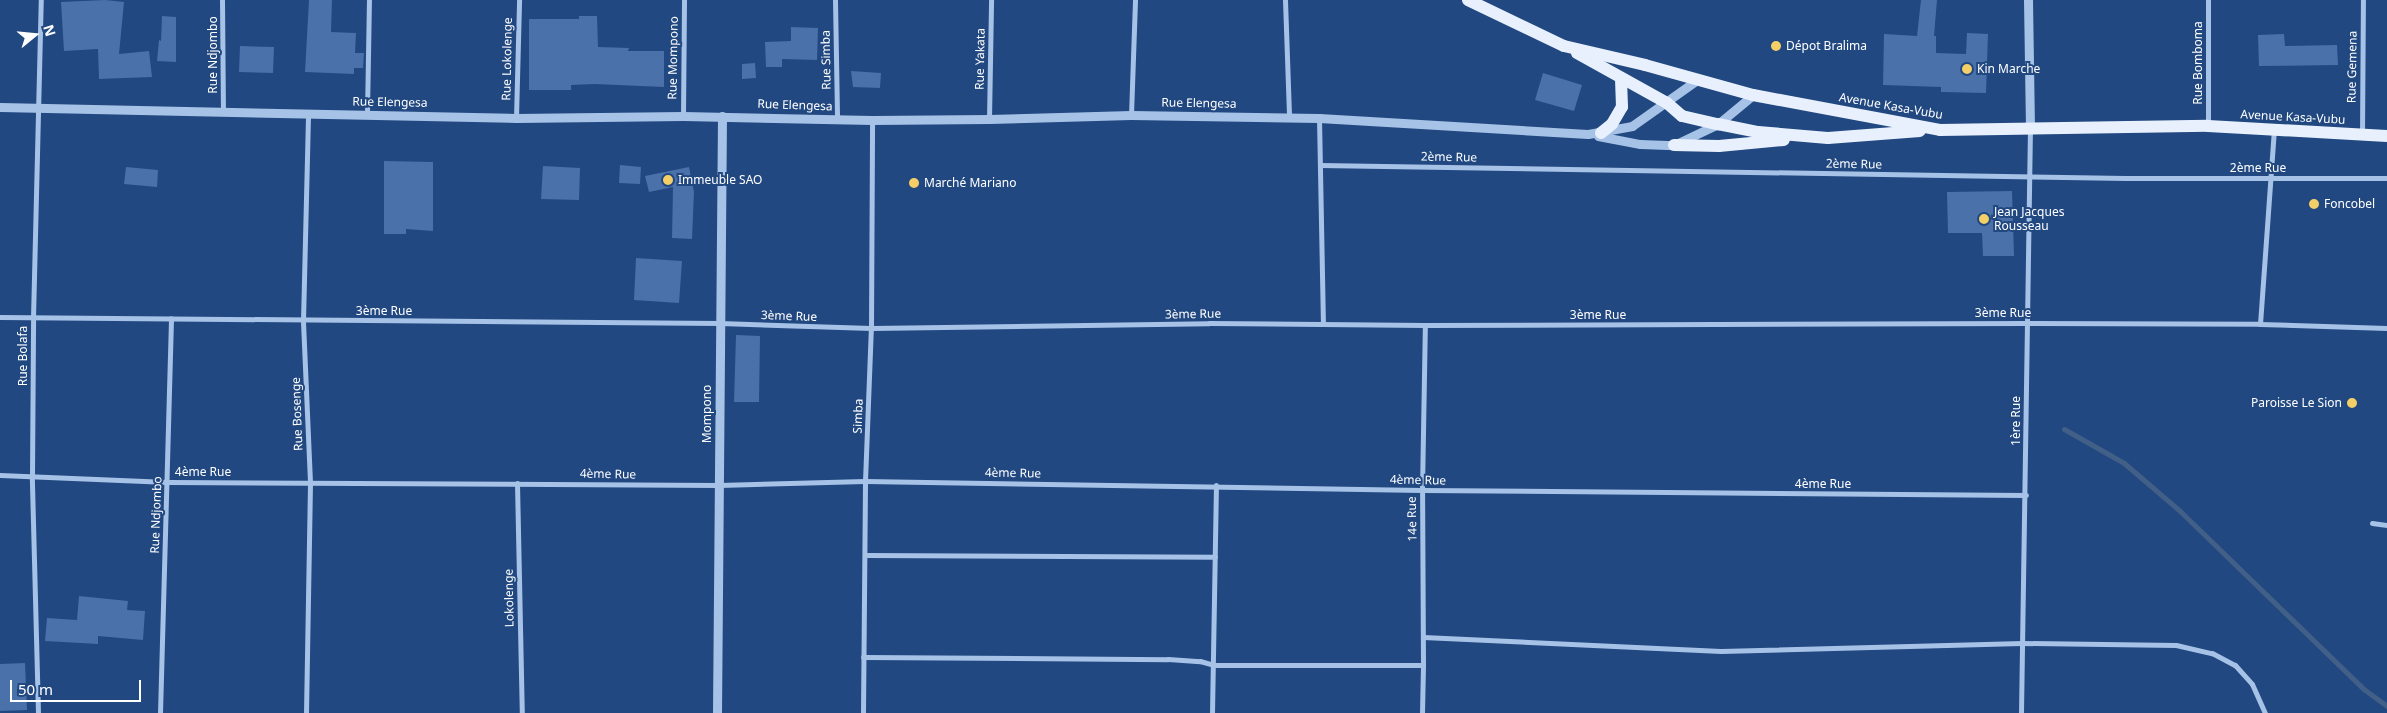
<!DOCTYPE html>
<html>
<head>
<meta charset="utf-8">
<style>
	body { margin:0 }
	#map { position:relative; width:2387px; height:713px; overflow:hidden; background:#214880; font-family:"Noto Sans",sans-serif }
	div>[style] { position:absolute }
	.stream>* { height:5px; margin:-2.5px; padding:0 2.5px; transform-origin:2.5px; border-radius:2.5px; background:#425f87 }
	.building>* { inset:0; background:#4a71a9 }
	.minor>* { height:5px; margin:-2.5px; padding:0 2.5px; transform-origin:2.5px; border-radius:2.5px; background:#a6c2e7 }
	.tertiary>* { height:9px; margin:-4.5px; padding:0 4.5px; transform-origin:4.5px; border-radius:4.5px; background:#a6c2e7 }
	.primary>* { height:12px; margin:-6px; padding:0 6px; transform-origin:6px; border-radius:6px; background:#e8f0fd }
	.dots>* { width:14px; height:14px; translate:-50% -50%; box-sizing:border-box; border:2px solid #214880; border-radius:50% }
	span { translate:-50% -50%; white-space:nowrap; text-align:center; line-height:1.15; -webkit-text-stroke:4px #214880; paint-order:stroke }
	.poi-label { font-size:12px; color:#fff }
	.left { translate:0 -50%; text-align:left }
	.right { translate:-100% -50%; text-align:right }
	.street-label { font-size:12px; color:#fff }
	.north { position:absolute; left:10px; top:10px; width:50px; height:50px; -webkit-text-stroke:4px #214880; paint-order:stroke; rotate:73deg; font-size:14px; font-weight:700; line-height:20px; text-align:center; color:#fff }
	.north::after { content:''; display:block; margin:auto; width:18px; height:22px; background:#fff; clip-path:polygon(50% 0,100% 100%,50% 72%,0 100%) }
	.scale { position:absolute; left:10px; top:680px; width:131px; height:22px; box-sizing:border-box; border:2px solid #fff; border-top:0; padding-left:6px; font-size:15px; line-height:18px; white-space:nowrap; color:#fff; -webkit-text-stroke:4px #214880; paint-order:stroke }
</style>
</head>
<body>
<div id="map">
	<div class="stream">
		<i style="left:2064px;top:429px;width:69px;rotate:29.5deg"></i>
		<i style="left:2124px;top:463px;width:74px;rotate:40.6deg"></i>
		<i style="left:2180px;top:511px;width:257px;rotate:44.1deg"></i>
		<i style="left:2365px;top:690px;width:27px;rotate:36deg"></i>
	</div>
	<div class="building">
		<i style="clip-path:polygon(105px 0,124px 2px,119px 54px,149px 51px,152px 77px,99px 79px,98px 49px,64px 51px,61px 2px)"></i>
		<i style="clip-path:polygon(309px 0,332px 0,331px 32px,356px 33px,355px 53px,364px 53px,363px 68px,354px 68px,354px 74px,305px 72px)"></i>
		<i style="clip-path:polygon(1921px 0,1937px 0,1934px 36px,1936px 36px,1936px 53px,1966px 54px,1967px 33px,1988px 34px,1986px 93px,1941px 92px,1941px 87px,1883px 85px,1884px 34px,1917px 36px)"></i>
		<i style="clip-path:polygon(162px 16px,176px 17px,176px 62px,157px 61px,159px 40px,161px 41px)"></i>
		<i style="clip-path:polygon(579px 16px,597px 16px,598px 47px,629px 48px,628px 51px,664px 51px,664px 87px,595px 84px,571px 85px,571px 90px,529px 90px,529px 19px,579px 19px)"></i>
		<i style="clip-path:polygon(791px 27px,818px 28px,817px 60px,782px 59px,782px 67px,766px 67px,765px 42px,791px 41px)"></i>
		<i style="clip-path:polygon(2284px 34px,2285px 46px,2337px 45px,2338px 65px,2259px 66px,2258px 35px)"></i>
		<i style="clip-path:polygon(240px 46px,274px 47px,273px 73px,239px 72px)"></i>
		<i style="clip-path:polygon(755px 63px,756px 78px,742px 79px,742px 64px)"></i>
		<i style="clip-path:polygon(851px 71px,881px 73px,880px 88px,853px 87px)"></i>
		<i style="clip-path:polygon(1543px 73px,1582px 85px,1574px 111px,1535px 100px)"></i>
		<i style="clip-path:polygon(384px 161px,433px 162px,433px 231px,406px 229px,406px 234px,384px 234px)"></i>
		<i style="clip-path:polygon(620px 165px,641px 167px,640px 184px,619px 183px)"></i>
		<i style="clip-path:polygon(543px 166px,580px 168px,579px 200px,541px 199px)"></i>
		<i style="clip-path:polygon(126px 167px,158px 170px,157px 187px,124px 184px)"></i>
		<i style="clip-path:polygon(689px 167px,694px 192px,692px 239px,672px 238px,673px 187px,649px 192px,645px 176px)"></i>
		<i style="clip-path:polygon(2012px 191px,2014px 256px,1983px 256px,1982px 233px,1948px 233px,1947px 192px)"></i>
		<i style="clip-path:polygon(636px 258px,682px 261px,679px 303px,634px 300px)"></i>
		<i style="clip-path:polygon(736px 335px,760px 336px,759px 402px,734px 402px)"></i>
		<i style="clip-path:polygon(79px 596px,128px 601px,127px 610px,145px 611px,143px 640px,98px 636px,98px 644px,45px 641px,47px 618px,77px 620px)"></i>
		<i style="clip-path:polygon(25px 663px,27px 710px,0 711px,0 664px)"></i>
	</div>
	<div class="minor">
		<i style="left:222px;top:0;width:110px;rotate:89.5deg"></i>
		<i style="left:835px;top:0;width:119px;rotate:89deg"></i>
		<i style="left:1285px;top:0;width:117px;rotate:88deg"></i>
		<i style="left:2208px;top:0;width:126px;rotate:90deg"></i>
		<i style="left:367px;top:113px;width:113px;rotate:-89deg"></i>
		<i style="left:1131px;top:115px;width:115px;rotate:-88deg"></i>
		<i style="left:683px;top:116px;width:116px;rotate:-89.5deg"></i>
		<i style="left:516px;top:118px;width:118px;rotate:-88.5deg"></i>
		<i style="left:1319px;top:118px;width:206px;rotate:88.9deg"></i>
		<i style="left:989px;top:119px;width:119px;rotate:-89deg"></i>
		<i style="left:2362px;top:135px;width:135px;rotate:-89.6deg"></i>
		<i style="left:1320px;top:165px;width:806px;rotate:0.92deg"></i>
		<i style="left:2126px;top:178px;width:261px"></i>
		<i style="left:0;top:317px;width:720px;rotate:0.48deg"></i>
		<i style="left:720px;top:323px;width:151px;rotate:1.9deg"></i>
		<i style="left:871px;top:328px;width:338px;rotate:-0.8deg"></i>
		<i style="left:1209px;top:323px;width:216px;rotate:0.5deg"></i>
		<i style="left:1425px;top:325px;width:601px;rotate:-0.19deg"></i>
		<i style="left:2026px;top:323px;width:234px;rotate:0.2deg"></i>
		<i style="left:2260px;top:324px;width:127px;rotate:1.8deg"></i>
		<i style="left:2260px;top:324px;width:195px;rotate:-85.9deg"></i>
		<i style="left:0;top:475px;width:168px;rotate:2.4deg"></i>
		<i style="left:168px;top:482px;width:551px;rotate:0.31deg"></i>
		<i style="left:719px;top:485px;width:146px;rotate:-1.6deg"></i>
		<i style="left:865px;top:481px;width:557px;rotate:0.93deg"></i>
		<i style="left:1422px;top:490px;width:604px;rotate:0.47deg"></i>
		<i style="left:517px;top:483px;width:230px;rotate:88.8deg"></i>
		<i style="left:2372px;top:523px;width:15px;rotate:8deg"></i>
		<i style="left:866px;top:555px;width:349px;rotate:0.3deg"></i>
		<i style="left:1423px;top:637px;width:298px;rotate:2.7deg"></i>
		<i style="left:1721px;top:651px;width:301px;rotate:-1.5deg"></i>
		<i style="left:2022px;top:643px;width:154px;rotate:0.7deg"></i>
		<i style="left:2176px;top:645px;width:37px;rotate:13deg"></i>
		<i style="left:2212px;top:653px;width:26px;rotate:28deg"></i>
		<i style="left:2235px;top:665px;width:25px;rotate:48deg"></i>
		<i style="left:2252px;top:684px;width:32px;rotate:66deg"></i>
		<i style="left:863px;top:657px;width:305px;rotate:0.4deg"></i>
		<i style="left:1168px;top:659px;width:32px;rotate:4deg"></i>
		<i style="left:1200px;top:661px;width:15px;rotate:16deg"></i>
		<i style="left:1214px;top:665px;width:209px"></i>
		<i style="left:38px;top:713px;width:237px;rotate:-91.5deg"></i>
		<i style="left:32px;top:476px;width:158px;rotate:-89.6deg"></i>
		<i style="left:33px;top:318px;width:318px;rotate:-88.6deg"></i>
		<i style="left:160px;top:713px;width:395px;rotate:-88.4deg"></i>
		<i style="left:306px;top:713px;width:231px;rotate:-89deg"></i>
		<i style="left:310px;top:482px;width:161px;rotate:-92.5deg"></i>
		<i style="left:303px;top:321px;width:208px;rotate:-88.6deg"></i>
		<i style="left:863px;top:713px;width:232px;rotate:-89.5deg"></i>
		<i style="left:865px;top:481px;width:153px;rotate:-87.8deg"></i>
		<i style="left:871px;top:328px;width:208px;rotate:-89.7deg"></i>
		<i style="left:1212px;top:713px;width:228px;rotate:-89deg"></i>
		<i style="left:1422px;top:713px;width:48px;rotate:-88.8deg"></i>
		<i style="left:1423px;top:665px;width:175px;rotate:-90.3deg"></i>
		<i style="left:1422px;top:490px;width:165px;rotate:-89deg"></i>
		<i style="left:2021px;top:713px;width:584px;rotate:-89.12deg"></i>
	</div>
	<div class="tertiary">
		<i style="left:2028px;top:0;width:128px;rotate:89.1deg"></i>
		<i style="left:0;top:107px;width:516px;rotate:1.22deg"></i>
		<i style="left:516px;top:118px;width:167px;rotate:-0.7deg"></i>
		<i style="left:683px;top:116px;width:189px;rotate:1.2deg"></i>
		<i style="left:872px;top:120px;width:117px;rotate:-0.5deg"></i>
		<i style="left:989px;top:119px;width:142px;rotate:-1.6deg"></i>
		<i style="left:1131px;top:115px;width:188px;rotate:0.9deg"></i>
		<i style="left:1319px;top:118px;width:269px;rotate:3.4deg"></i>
		<i style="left:1588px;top:134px;width:45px;rotate:-10.3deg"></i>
		<i style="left:1632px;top:126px;width:80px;rotate:-35.3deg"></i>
		<i style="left:1598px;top:136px;width:43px;rotate:10.8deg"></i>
		<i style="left:1640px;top:144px;width:34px;rotate:2deg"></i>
		<i style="left:1674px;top:145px;width:49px;rotate:-25.5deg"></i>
		<i style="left:1718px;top:124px;width:45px;rotate:-39.6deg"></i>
		<i style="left:717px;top:713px;width:597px;rotate:-89.52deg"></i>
	</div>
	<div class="primary">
		<i style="left:1468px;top:0;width:106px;rotate:25.6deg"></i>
		<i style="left:1564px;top:46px;width:83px;rotate:13.2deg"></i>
		<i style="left:1645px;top:65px;width:112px;rotate:15.5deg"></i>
		<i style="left:1753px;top:95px;width:190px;rotate:10.6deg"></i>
		<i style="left:1940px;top:130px;width:268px;rotate:-0.9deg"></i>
		<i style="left:2208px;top:126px;width:179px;rotate:3.2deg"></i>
		<i style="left:1577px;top:53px;width:103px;rotate:29.1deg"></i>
		<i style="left:1667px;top:103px;width:20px;rotate:41deg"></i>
		<i style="left:1682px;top:116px;width:37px;rotate:13deg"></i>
		<i style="left:1718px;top:124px;width:41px;rotate:11.3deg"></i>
		<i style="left:1758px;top:132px;width:70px;rotate:4.9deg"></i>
		<i style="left:1828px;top:138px;width:92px;rotate:-4.4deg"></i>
		<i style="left:1601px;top:133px;width:14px;rotate:-39deg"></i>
		<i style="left:1612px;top:124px;width:20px;rotate:-60deg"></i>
		<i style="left:1622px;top:107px;width:29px;rotate:-92deg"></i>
		<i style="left:1674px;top:145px;width:45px;rotate:1.3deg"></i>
		<i style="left:1719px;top:146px;width:65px;rotate:-5.3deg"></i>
	</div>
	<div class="dots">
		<i style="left:1776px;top:46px;background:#f4cf68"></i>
		<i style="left:1967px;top:69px;background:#f4cf68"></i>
		<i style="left:668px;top:180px;background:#f4cf68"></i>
		<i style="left:914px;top:183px;background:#f4cf68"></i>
		<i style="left:2314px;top:204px;background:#f4cf68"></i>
		<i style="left:1984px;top:219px;background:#f4cf68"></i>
		<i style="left:2352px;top:403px;background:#f4cf68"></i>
	</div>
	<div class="poi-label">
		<span class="left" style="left:1786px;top:46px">Dépot Bralima</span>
		<span class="left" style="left:1977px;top:69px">Kin Marche</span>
		<span class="left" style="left:678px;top:180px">Immeuble SAO</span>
		<span class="left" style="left:924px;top:183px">Marché Mariano</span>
		<span class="left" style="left:2324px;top:204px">Foncobel</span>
		<span class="left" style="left:1994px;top:219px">Jean Jacques<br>Rousseau</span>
		<span class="right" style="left:2342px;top:403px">Paroisse Le Sion</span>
	</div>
	<div class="street-label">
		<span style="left:213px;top:55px;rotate:-90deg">Rue Ndjombo</span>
		<span style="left:673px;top:58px;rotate:-89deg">Rue Mompono</span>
		<span style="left:507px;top:59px;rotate:-89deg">Rue Lokolenge</span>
		<span style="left:980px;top:59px;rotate:-89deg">Rue Yakata</span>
		<span style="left:826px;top:60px;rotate:-91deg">Rue Simba</span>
		<span style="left:2198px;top:63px;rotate:-90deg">Rue Bomboma</span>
		<span style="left:2352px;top:67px;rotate:-89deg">Rue Gemena</span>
		<span style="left:390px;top:102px;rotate:1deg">Rue Elengesa</span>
		<span style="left:1199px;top:103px;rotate:1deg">Rue Elengesa</span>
		<span style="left:795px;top:105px;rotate:2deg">Rue Elengesa</span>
		<span style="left:1891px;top:106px;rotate:10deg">Avenue Kasa-Vubu</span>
		<span style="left:2293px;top:117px;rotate:3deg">Avenue Kasa-Vubu</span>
		<span style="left:1449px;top:157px;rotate:1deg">2ème Rue</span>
		<span style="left:1854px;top:164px;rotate:1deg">2ème Rue</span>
		<span style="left:2258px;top:168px">2ème Rue</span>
		<span style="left:384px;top:311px">3ème Rue</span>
		<span style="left:2003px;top:313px">3ème Rue</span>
		<span style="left:1193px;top:314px;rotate:-1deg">3ème Rue</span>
		<span style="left:1598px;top:315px">3ème Rue</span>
		<span style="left:789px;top:316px;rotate:2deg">3ème Rue</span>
		<span style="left:23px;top:356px;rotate:-90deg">Rue Bolafa</span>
		<span style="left:297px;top:414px;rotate:-92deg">Rue Bosenge</span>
		<span style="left:707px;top:414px;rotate:-90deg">Mompono</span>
		<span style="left:858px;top:416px;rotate:-88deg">Simba</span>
		<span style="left:2016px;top:421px;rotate:-90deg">1ère Rue</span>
		<span style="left:203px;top:472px">4ème Rue</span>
		<span style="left:1013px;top:473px;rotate:1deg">4ème Rue</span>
		<span style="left:608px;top:474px;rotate:1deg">4ème Rue</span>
		<span style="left:1418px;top:480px;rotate:1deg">4ème Rue</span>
		<span style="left:1823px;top:484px">4ème Rue</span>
		<span style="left:156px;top:515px;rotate:-88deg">Rue Ndjombo</span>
		<span style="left:1412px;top:519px;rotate:-91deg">14e Rue</span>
		<span style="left:509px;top:598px;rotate:-91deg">Lokolenge</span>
	</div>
	<div class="north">N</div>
	<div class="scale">50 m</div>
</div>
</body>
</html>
